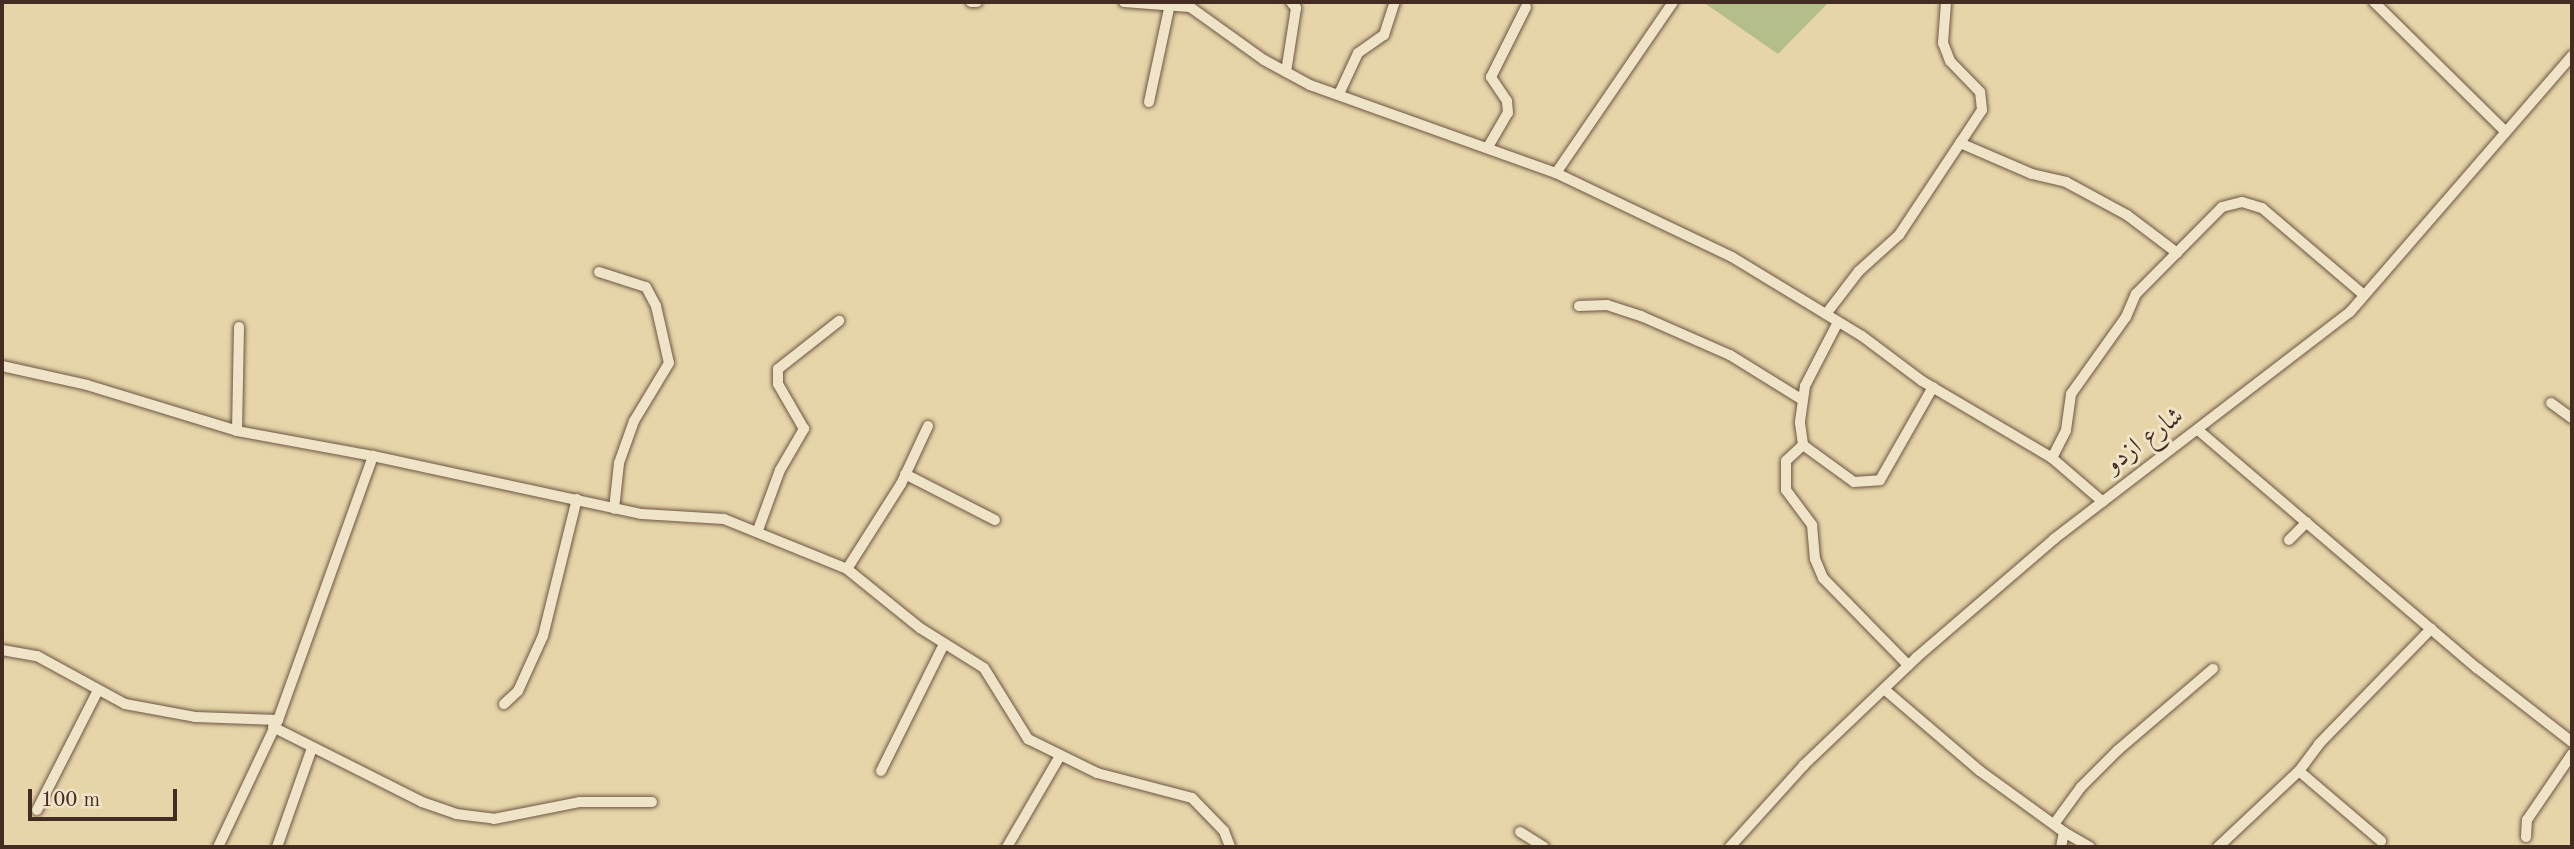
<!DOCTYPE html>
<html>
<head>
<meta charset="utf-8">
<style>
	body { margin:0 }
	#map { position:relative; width:2574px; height:849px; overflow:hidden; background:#e7d5a9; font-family:"Old Standard TT",Amiri,serif }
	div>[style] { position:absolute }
	.green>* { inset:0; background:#b3be8a }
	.roads { filter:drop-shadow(0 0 2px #6d5644) drop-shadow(0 0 2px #6d5644) }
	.minor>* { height:10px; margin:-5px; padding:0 5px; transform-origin:5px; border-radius:5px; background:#efe4c7 }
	span { translate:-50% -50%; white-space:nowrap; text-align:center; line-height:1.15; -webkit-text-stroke:6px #efe4c7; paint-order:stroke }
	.street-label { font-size:26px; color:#442c23 }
	.frame { position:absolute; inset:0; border:4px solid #442c23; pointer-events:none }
	.scale { position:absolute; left:28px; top:789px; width:149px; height:32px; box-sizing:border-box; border:4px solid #442c23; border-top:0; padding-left:9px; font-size:21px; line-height:24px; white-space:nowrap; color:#442c23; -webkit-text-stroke:5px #efe4c7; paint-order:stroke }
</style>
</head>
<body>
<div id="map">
	<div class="green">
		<i style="clip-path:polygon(1703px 2px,1829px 2px,1778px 54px)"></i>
	</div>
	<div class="roads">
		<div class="minor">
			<i style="left:971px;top:2px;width:6px"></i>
			<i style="left:1124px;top:2px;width:66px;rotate:4.3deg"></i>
			<i style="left:1190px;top:7px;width:91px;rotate:35.6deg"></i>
			<i style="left:1264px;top:60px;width:52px;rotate:28.5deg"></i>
			<i style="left:1310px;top:85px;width:261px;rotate:19.7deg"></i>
			<i style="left:1556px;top:173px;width:195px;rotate:25.5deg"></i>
			<i style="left:1732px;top:257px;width:152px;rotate:31.3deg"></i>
			<i style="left:1862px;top:336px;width:75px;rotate:36.9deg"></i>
			<i style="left:1922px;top:381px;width:151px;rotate:30.6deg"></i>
			<i style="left:2052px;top:458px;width:67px;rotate:40.8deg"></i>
			<i style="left:2374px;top:2px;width:185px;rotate:44.6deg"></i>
			<i style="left:1286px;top:72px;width:65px;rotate:-81.1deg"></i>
			<i style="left:1296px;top:8px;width:8px;rotate:-130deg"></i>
			<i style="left:1339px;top:94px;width:45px;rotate:-65.1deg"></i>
			<i style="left:1358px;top:53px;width:32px;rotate:-35deg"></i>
			<i style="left:1384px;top:35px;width:35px;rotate:-72deg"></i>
			<i style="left:1149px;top:102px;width:100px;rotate:-77.9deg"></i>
			<i style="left:1960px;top:143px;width:78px;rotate:23.3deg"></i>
			<i style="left:2032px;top:174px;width:35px;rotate:13deg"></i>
			<i style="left:2066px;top:182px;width:69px;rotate:28.4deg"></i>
			<i style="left:2127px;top:215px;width:63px;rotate:37.2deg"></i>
			<i style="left:1488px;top:147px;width:39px;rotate:-60deg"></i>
			<i style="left:1508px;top:113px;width:12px;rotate:-95deg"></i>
			<i style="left:1507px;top:101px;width:29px;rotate:-124deg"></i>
			<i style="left:1491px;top:77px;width:78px;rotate:-63.4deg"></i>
			<i style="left:1556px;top:173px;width:207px;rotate:-55.6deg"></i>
			<i style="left:599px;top:272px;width:49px;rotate:17.7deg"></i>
			<i style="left:646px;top:287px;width:21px;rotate:62deg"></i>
			<i style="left:656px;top:306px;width:58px;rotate:77.2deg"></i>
			<i style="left:669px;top:363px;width:68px;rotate:121.1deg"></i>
			<i style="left:634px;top:421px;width:45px;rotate:109.7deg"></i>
			<i style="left:619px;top:463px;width:46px;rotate:96.2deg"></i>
			<i style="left:1579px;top:306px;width:28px;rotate:-2deg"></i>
			<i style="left:1607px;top:305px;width:36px;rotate:18deg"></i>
			<i style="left:1641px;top:316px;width:97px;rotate:23.7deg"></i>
			<i style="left:1730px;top:355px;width:84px;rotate:31.8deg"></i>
			<i style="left:1826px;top:314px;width:54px;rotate:-52.5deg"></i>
			<i style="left:1859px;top:271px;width:54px;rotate:-42deg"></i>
			<i style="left:1899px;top:235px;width:150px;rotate:-56.4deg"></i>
			<i style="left:1982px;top:110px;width:18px;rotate:-96deg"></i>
			<i style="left:1980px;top:92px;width:43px;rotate:-134.1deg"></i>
			<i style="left:1950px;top:61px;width:19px;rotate:-111deg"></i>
			<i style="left:1943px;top:43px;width:41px;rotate:-85.8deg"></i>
			<i style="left:1838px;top:322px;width:72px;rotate:117.3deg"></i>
			<i style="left:1805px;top:386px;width:37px;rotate:98deg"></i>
			<i style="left:1800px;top:423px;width:22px;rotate:82deg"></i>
			<i style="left:1803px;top:445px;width:23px;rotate:137deg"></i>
			<i style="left:1786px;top:461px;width:29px;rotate:90deg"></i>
			<i style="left:1786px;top:490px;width:44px;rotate:53.4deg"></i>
			<i style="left:1812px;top:525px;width:34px;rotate:85deg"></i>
			<i style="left:1815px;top:559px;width:21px;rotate:67deg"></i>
			<i style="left:1823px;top:578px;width:122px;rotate:45.7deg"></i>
			<i style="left:239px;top:327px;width:104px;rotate:91.1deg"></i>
			<i style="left:237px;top:431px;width:138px;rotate:10.4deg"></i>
			<i style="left:2px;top:366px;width:87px;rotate:12.6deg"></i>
			<i style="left:87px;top:385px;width:157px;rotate:17deg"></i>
			<i style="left:2551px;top:403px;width:26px;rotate:36deg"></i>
			<i style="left:2198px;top:430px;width:367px;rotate:40.5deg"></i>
			<i style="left:2477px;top:668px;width:120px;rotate:37.9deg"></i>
			<i style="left:1803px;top:445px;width:63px;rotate:36deg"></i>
			<i style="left:1854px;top:482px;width:26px;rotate:-4deg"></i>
			<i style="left:1880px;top:480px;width:107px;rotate:-60.3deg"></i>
			<i style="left:2052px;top:458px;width:31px;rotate:-63deg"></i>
			<i style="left:2066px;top:430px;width:36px;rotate:-82deg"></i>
			<i style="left:2071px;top:394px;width:95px;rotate:-54.5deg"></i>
			<i style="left:2126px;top:317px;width:25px;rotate:-67deg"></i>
			<i style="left:2136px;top:294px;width:122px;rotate:-45.3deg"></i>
			<i style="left:2222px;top:207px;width:21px;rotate:-14deg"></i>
			<i style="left:2242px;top:202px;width:21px;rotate:17deg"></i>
			<i style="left:2262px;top:208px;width:134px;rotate:40.5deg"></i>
			<i style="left:905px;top:474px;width:101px;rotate:27.1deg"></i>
			<i style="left:758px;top:530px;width:64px;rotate:-69.9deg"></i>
			<i style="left:780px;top:470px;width:48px;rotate:-59.7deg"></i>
			<i style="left:804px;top:429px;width:52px;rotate:-120deg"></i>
			<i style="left:778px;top:384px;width:15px;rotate:-90deg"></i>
			<i style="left:778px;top:369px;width:78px;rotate:-38.2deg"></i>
			<i style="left:2289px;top:540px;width:25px;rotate:-45deg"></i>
			<i style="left:847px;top:569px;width:101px;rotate:-57.6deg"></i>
			<i style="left:901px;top:484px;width:64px;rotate:-65deg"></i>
			<i style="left:2px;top:650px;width:36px;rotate:10deg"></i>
			<i style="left:37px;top:656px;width:100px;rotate:28.6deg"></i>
			<i style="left:125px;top:704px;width:71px;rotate:10.5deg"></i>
			<i style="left:195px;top:717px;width:83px;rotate:2.1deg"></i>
			<i style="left:1884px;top:689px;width:126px;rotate:40.5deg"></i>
			<i style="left:1980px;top:771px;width:104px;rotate:36deg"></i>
			<i style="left:2064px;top:832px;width:15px;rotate:101deg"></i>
			<i style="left:504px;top:704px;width:19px;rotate:-43deg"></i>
			<i style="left:518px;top:691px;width:60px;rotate:-65.6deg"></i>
			<i style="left:543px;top:636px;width:141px;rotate:-76.1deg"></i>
			<i style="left:273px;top:727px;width:167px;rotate:26.7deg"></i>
			<i style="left:422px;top:802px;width:36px;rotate:19deg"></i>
			<i style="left:456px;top:814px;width:38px;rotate:7deg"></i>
			<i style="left:494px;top:819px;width:88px;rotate:-11.2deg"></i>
			<i style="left:580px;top:802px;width:72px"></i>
			<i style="left:881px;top:771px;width:142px;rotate:-63.6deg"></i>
			<i style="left:2299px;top:771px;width:108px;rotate:40.5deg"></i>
			<i style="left:37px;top:810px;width:132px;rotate:-63deg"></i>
			<i style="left:2054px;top:824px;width:46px;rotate:-53.9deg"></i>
			<i style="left:2081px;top:787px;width:52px;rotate:-45deg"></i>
			<i style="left:2118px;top:750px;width:125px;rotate:-40.5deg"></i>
			<i style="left:1520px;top:832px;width:28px;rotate:32deg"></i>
			<i style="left:2064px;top:832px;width:30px;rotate:30deg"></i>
			<i style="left:2526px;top:837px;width:17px;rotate:-87deg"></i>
			<i style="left:2527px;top:820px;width:80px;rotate:-55.7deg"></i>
			<i style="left:218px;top:847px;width:140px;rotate:-64.7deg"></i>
			<i style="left:278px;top:720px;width:281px;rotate:-70.2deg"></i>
			<i style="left:373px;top:456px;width:275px;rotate:12.2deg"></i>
			<i style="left:642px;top:514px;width:82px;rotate:3.5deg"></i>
			<i style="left:724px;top:519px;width:133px;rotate:22.1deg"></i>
			<i style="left:847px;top:569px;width:94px;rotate:38.9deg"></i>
			<i style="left:920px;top:628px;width:75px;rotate:32deg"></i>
			<i style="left:984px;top:668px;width:84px;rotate:58.2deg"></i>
			<i style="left:1028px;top:739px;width:77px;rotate:26.2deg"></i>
			<i style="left:1097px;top:773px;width:98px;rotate:14.7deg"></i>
			<i style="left:1192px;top:798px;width:46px;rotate:45.9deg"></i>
			<i style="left:1224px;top:831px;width:17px;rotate:69deg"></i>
			<i style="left:277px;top:847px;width:105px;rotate:-70.5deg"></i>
			<i style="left:1007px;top:847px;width:105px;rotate:-59.8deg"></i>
			<i style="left:1730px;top:847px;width:110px;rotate:-47.9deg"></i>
			<i style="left:1804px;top:765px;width:156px;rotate:-43.7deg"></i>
			<i style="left:1917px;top:657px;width:181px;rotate:-40.7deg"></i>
			<i style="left:2054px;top:539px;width:373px;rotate:-37.5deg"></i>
			<i style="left:2350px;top:312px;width:339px;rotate:-49.1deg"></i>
			<i style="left:2218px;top:847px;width:111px;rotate:-43.2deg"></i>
			<i style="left:2299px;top:771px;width:34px;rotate:-53deg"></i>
			<i style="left:2319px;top:744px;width:161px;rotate:-45.8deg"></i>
		</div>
	</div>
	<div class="street-label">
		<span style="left:2145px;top:441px;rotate:-37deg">شارع ازدو</span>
	</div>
	<div class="frame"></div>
	<div class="scale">100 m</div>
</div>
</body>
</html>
